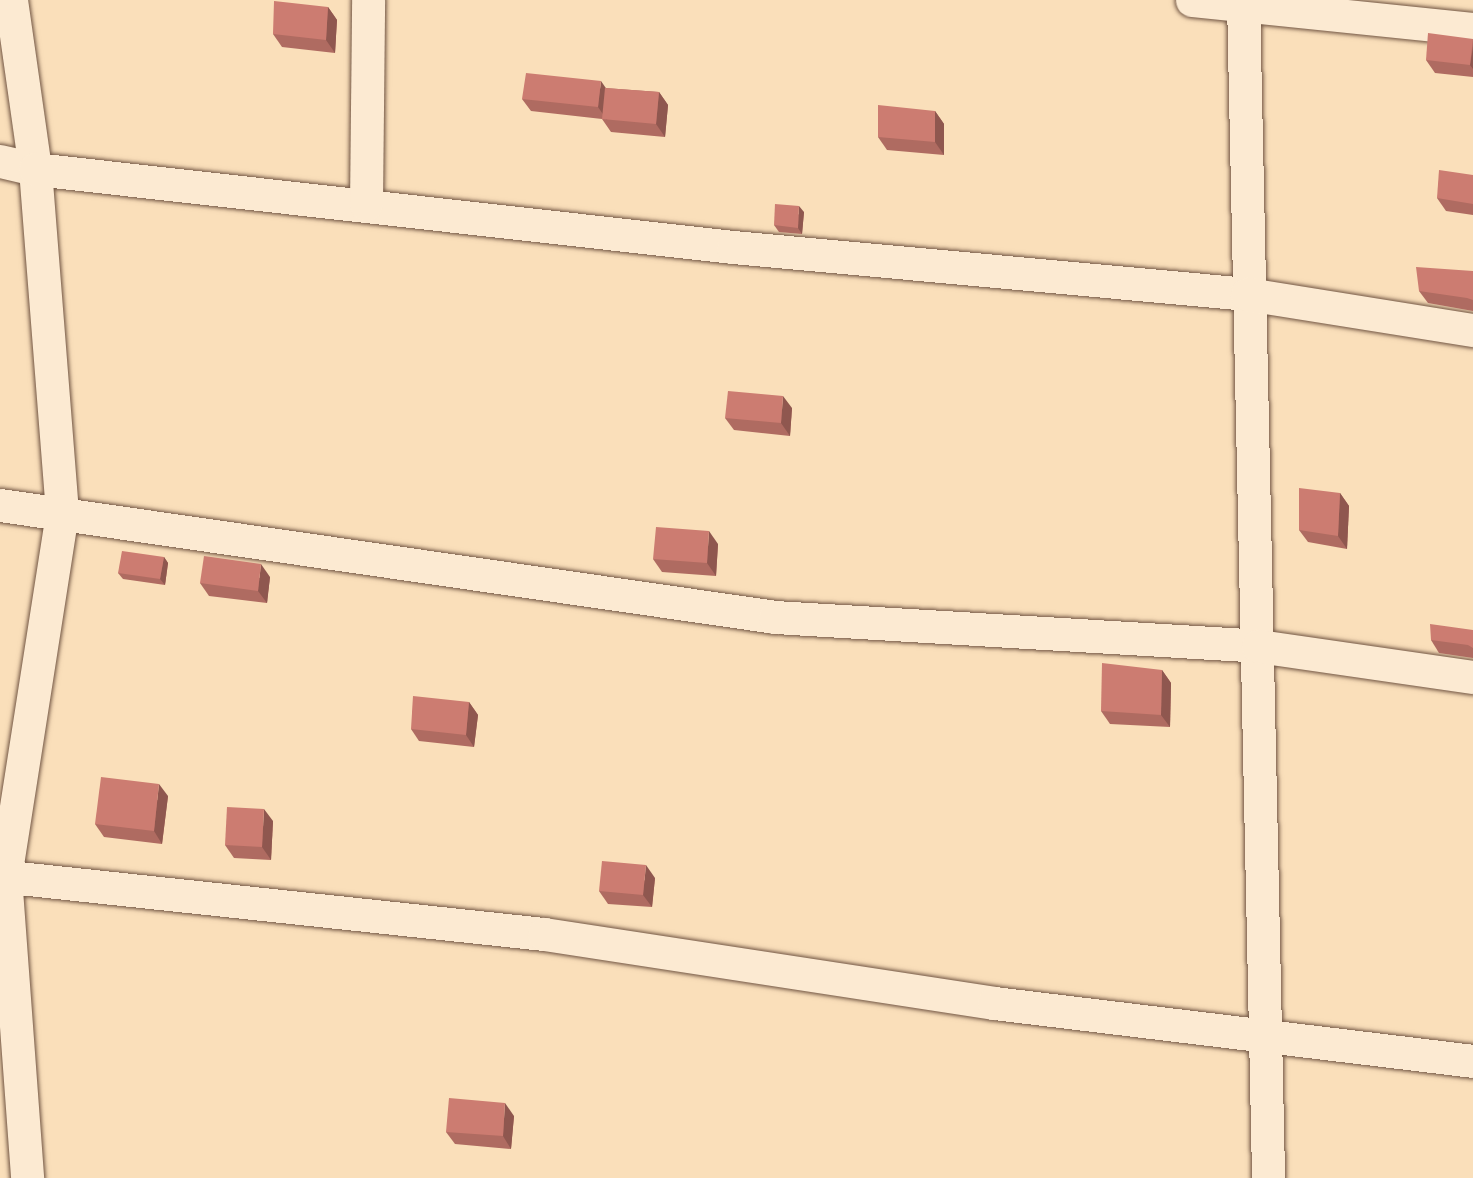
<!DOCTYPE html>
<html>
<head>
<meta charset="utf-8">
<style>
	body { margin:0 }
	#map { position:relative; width:1473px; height:1178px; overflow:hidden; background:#fadfba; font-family:"Sorts Mill Goudy",serif }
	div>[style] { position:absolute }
	.roads { filter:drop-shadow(0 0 2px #715543) drop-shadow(0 0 2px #715543) }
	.minor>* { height:33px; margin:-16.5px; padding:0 16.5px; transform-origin:16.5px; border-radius:16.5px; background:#fcead2 }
	.wall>* { inset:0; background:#af6b61 }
	.shaded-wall>* { inset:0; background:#8f574f }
	.building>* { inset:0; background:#cc7c71 }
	span { translate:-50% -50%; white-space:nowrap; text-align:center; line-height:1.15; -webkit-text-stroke:5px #fcead2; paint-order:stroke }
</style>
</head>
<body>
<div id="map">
	<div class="roads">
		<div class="minor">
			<i style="left:11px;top:0;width:171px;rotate:81.9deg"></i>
			<i style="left:35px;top:169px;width:345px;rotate:85.5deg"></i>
			<i style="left:62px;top:513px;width:367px;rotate:98.9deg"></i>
			<i style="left:5px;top:876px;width:303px;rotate:85.8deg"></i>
			<i style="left:1192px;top:0;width:282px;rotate:5.9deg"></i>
			<i style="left:1243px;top:0;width:1178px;rotate:88.78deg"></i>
			<i style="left:0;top:161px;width:36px;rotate:13deg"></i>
			<i style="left:35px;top:169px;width:702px;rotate:6.38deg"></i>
			<i style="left:733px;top:247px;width:516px;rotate:5.22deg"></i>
			<i style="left:1247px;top:294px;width:229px;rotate:9.1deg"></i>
			<i style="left:366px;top:204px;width:204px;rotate:-89.4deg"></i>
			<i style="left:0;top:505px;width:783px;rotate:8.22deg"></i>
			<i style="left:775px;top:617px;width:484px;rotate:3.4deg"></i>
			<i style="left:1258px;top:646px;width:217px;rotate:8.2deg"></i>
			<i style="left:0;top:876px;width:547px;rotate:6.09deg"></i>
			<i style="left:544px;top:934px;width:455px;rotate:8.7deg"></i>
			<i style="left:994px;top:1003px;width:482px;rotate:6.9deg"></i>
		</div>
	</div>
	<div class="wall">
		<i style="clip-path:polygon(328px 7px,337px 20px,335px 53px,282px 47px,273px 34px)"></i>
		<i style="clip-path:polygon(1473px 39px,1473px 77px,1435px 73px,1426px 60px)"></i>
		<i style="clip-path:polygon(605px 88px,659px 92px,668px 105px,665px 137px,611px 132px,602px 119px,531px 111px,522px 99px)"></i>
		<i style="clip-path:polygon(935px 111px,944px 124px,944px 155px,887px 150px,878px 137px)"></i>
		<i style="clip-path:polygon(1473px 175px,1473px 215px,1446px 211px,1437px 198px)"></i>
		<i style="clip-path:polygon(804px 212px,802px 234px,779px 232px,774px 225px)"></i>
		<i style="clip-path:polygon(1473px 271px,1473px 311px,1428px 303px,1419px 291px)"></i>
		<i style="clip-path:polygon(792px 408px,790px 436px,734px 430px,725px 418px)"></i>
		<i style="clip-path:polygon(1340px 493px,1349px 506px,1347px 549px,1308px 542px,1299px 530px)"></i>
		<i style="clip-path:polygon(718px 544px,716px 576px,662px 572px,653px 559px)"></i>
		<i style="clip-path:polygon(164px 557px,168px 563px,165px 585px,123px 579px,118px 573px)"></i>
		<i style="clip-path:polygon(270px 577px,267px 603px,209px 596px,200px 583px)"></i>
		<i style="clip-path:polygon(1473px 630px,1473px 658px,1439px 653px,1431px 640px)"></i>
		<i style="clip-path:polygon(1162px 670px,1171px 683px,1170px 727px,1110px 724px,1101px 711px)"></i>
		<i style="clip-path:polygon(469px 702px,478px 715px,474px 747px,419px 741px,411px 729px)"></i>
		<i style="clip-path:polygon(168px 796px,162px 844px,104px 837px,95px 824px)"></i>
		<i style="clip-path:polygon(273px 821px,271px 860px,234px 858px,225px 845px)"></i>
		<i style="clip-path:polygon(655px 878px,652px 907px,608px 904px,599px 891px)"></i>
		<i style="clip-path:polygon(514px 1116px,511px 1149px,455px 1144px,446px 1132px)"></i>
	</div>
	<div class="shaded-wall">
		<i style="clip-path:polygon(328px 7px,337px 20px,335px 53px,326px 40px)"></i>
		<i style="clip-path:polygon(1473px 47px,1473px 69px,1470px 65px)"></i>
		<i style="clip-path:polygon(601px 81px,610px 94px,607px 120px,598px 107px)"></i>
		<i style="clip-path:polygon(659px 92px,668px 105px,665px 137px,656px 124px)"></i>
		<i style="clip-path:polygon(935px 111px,944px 124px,944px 155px,935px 142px)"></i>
		<i style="clip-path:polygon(799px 206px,804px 212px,802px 234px,798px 228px)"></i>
		<i style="clip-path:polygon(783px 396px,792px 408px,790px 436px,781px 423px)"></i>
		<i style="clip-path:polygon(1340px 493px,1349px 506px,1347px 549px,1338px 536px)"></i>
		<i style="clip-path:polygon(709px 531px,718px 544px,716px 576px,707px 563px)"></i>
		<i style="clip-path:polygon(164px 557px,168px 563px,165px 585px,160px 579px)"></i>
		<i style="clip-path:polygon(261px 564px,270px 577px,267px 603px,258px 591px)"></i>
		<i style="clip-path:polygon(1162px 670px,1171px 683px,1170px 727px,1161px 715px)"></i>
		<i style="clip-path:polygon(469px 702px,478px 715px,474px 747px,466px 735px)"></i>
		<i style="clip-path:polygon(159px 784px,168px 796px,162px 844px,154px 831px)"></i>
		<i style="clip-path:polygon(264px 809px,273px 821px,271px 860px,262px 847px)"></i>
		<i style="clip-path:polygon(646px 865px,655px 878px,652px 907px,643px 895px)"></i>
		<i style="clip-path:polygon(505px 1103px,514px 1116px,511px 1149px,503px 1136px)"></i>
	</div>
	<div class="building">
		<i style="clip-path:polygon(274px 1px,328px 7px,326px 40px,273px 34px)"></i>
		<i style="clip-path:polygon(1428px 33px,1473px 39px,1470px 65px,1426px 60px)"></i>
		<i style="clip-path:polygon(526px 73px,601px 81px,598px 107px,522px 99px)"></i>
		<i style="clip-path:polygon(605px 88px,659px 92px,656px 124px,602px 119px)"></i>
		<i style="clip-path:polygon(878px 105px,935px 111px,935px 142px,878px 137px)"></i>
		<i style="clip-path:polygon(1439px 170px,1473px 175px,1473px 204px,1437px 198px)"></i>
		<i style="clip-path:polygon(775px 204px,799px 206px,798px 228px,774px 225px)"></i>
		<i style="clip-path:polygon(1416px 267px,1473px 271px,1473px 300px,1467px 298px,1419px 291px)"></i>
		<i style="clip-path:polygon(728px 391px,783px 396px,781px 423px,725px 418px)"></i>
		<i style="clip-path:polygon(1299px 488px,1340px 493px,1338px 536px,1299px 530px)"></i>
		<i style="clip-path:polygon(656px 527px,709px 531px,707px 563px,653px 559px)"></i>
		<i style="clip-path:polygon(122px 551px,164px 557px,160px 579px,118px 573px)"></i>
		<i style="clip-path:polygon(204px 556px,261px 564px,258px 591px,200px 583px)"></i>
		<i style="clip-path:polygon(1430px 624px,1473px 630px,1473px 648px,1468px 645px,1431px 640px)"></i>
		<i style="clip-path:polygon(1102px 663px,1162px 670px,1161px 715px,1101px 711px)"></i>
		<i style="clip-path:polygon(413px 696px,469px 702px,466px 735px,411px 729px)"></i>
		<i style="clip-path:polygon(101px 777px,159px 784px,154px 831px,95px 824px)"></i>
		<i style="clip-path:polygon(227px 807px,264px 809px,262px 847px,225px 845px)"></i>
		<i style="clip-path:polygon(602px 861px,646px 865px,643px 895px,599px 891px)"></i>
		<i style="clip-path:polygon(449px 1098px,505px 1103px,503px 1136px,446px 1132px)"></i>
	</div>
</div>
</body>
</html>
